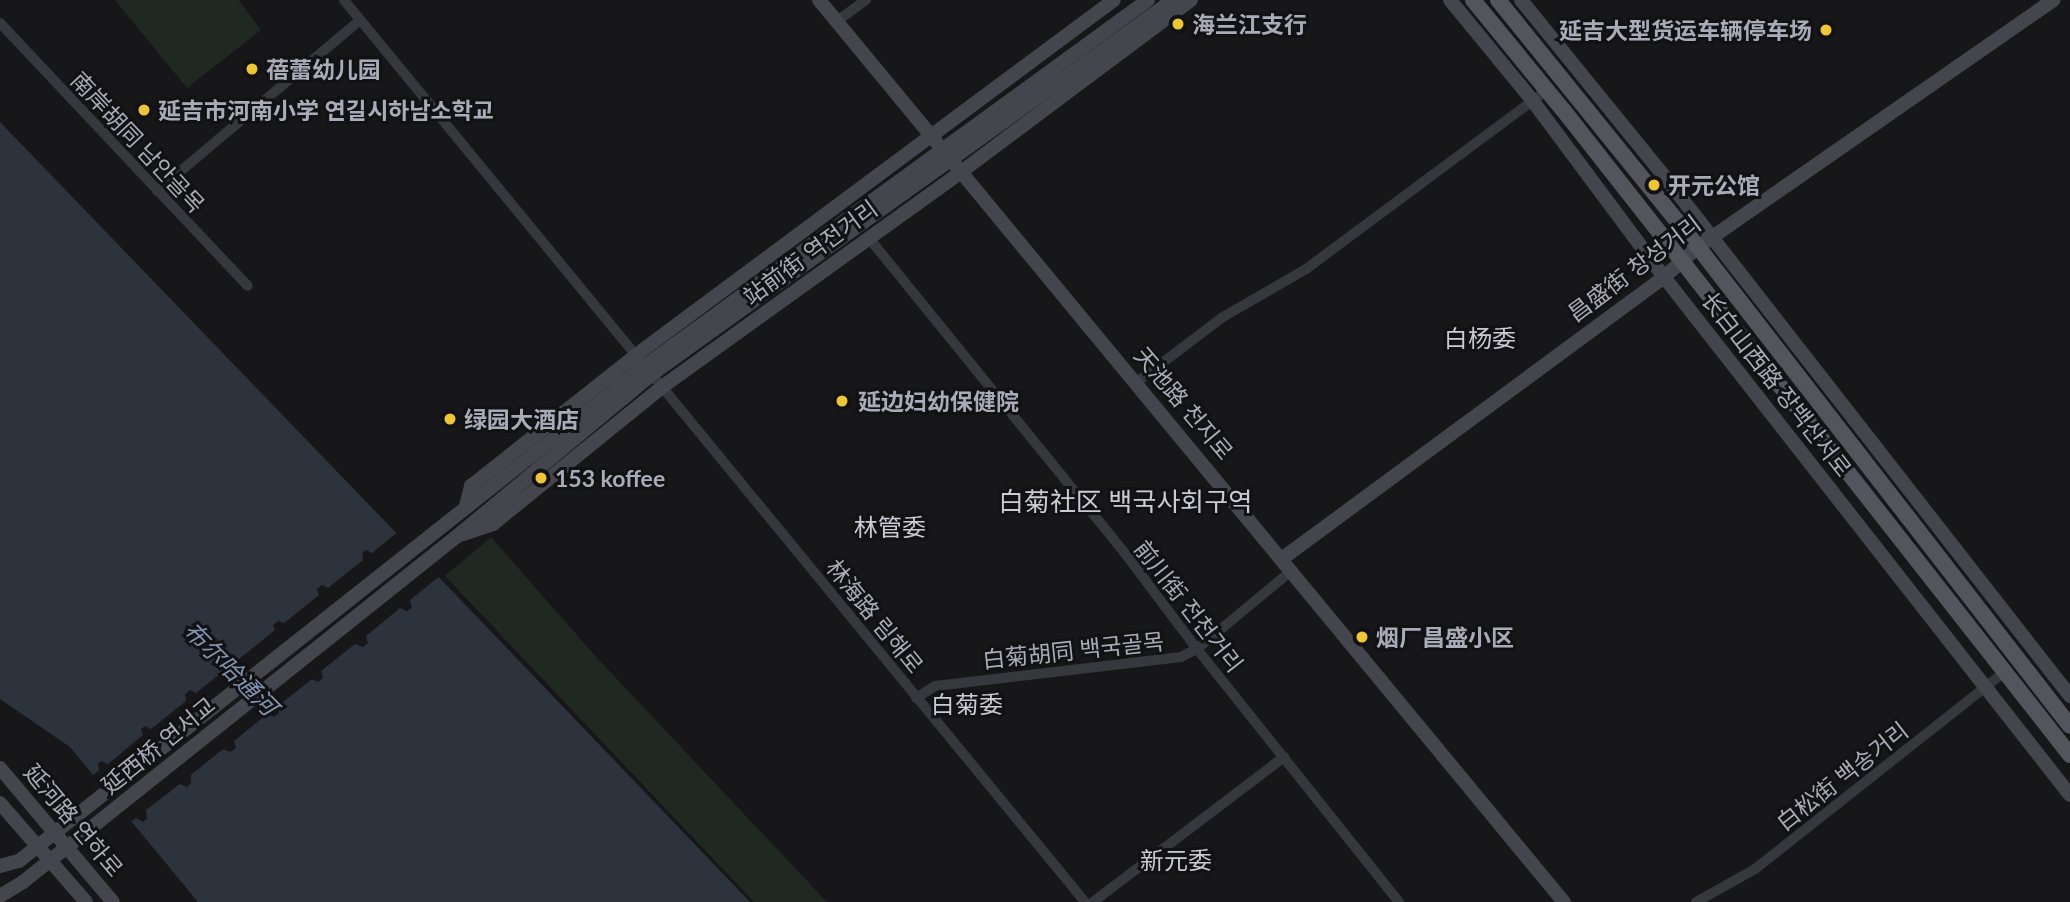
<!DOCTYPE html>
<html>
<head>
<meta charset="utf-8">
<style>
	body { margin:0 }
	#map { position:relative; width:2070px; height:902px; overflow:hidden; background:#171618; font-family:Lato,"Noto Sans SC","Noto Sans KR",sans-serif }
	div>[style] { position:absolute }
	.green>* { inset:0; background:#202822 }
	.water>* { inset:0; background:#2d333c }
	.pier>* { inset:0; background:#171618 }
	.street>* { height:10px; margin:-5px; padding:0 5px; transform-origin:5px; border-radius:5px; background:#37383d }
	.secondary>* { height:14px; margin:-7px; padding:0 7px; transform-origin:7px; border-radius:7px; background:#45464d }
	.primary>* { height:16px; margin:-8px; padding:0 8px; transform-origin:8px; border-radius:8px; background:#53545c }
	.dots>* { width:19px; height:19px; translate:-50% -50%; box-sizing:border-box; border:4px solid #121113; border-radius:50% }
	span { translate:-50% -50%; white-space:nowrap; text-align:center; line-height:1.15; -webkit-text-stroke:6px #121113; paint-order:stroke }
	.poi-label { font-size:23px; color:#a9acb8; font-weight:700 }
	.left { translate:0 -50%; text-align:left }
	.right { translate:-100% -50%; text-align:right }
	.street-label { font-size:23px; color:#a9acb8 }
	.neighbourhood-label { font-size:24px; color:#cacbd4 }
	.water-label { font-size:24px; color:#8195b2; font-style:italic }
	.quarter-label { font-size:26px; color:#cacbd4 }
</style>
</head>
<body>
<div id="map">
	<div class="green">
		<i style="clip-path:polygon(115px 0,239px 0,261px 30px,187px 88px)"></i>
		<i style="clip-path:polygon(491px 537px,598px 659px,827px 902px,754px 902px,445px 576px)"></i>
	</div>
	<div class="water">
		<i style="clip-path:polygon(0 122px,457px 596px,750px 902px,198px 902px,70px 747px,0 699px)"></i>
	</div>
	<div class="pier">
		<i style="clip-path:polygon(399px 531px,441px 575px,410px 600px,412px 608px,407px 611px,400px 608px,366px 636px,368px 643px,363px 647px,355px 644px,321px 671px,323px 678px,318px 682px,312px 679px,278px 706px,279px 713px,274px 717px,267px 714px,234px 741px,236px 748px,230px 752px,223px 749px,191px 775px,191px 783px,187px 787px,180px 784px,146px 810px,147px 819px,143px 822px,136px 818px,127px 825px,90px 778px,99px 770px,98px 764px,101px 761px,108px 764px,143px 735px,141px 729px,145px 726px,151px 729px,186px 701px,185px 694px,190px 690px,196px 693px,231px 665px,229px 659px,233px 656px,239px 659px,275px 630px,273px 625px,278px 621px,284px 623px,319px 595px,317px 589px,322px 585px,328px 588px,363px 560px,362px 553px,366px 550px,372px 553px)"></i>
	</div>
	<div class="street">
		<i style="left:344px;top:0;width:465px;rotate:50.6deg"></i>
		<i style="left:837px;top:21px;width:36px;rotate:-36deg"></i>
		<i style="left:0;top:23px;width:361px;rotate:46.7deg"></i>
		<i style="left:157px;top:191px;width:265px;rotate:-40.1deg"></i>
		<i style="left:868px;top:237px;width:406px;rotate:50.9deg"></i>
		<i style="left:1124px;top:552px;width:121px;rotate:53deg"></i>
		<i style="left:1197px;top:649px;width:324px;rotate:51.4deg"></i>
		<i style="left:649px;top:371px;width:687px;rotate:50.61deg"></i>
		<i style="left:1137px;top:382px;width:108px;rotate:-37.1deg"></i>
		<i style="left:1223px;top:317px;width:96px;rotate:-30deg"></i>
		<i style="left:1306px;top:269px;width:300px;rotate:-36.6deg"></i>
		<i style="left:916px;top:698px;width:22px;rotate:-32deg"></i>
		<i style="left:935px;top:686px;width:248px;rotate:-6.7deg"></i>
		<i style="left:1181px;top:657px;width:18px;rotate:-27deg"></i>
		<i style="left:1197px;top:649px;width:124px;rotate:-39.7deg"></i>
		<i style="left:1093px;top:902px;width:240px;rotate:-37.2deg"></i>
		<i style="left:1696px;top:902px;width:68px;rotate:-29.2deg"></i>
		<i style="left:1755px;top:869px;width:318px;rotate:-38.3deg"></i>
	</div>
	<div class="secondary">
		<i style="left:819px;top:0;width:1170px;rotate:50.45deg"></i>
		<i style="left:1450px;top:0;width:129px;rotate:50.6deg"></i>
		<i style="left:1532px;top:100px;width:221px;rotate:53.3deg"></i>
		<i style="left:1664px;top:277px;width:658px;rotate:51.91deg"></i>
		<i style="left:1521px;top:0;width:240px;rotate:50.9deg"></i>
		<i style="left:1672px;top:186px;width:647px;rotate:52.03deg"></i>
		<i style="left:466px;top:506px;width:21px;rotate:-76deg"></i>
		<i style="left:471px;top:486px;width:211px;rotate:-38.4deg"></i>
		<i style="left:636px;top:355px;width:595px;rotate:-36.6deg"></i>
		<i style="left:464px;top:534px;width:31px;rotate:-19deg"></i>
		<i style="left:493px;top:524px;width:218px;rotate:-39deg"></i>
		<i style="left:662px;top:387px;width:368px;rotate:-35.7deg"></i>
		<i style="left:961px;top:172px;width:287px;rotate:-36.8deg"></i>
		<i style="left:1283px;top:558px;width:473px;rotate:-36.4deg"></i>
		<i style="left:1664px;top:277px;width:45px;rotate:-41.4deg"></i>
		<i style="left:1698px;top:247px;width:433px;rotate:-34.8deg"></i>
		<i style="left:0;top:768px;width:175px;rotate:49.9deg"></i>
		<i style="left:0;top:803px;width:131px;rotate:49deg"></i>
		<i style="left:0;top:866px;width:20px;rotate:-15deg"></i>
		<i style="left:19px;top:861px;width:798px;rotate:-38.33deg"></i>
		<i style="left:645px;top:366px;width:622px;rotate:-36.04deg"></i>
		<i style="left:0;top:896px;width:27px;rotate:-31deg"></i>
		<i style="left:23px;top:882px;width:554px;rotate:-38.55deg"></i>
		<i style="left:456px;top:537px;width:255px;rotate:-39.7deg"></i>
		<i style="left:652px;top:374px;width:641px;rotate:-35.67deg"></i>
	</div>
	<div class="primary">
		<i style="left:1473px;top:0;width:144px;rotate:50.7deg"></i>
		<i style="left:1564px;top:111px;width:819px;rotate:51.84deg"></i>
		<i style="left:1498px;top:0;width:318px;rotate:51deg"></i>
		<i style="left:1698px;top:247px;width:606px;rotate:52.17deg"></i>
	</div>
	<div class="dots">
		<i style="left:1178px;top:24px;background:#edc539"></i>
		<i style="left:1826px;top:30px;background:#edc539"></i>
		<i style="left:252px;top:69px;background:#edc539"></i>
		<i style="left:144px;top:110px;background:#edc539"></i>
		<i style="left:1654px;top:185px;background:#edc539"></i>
		<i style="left:842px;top:401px;background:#edc539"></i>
		<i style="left:450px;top:419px;background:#edc539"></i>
		<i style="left:541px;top:478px;background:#edc539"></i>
		<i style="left:1362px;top:637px;background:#edc539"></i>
	</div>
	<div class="poi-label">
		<span class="left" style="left:1192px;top:24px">海兰江支行</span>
		<span class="right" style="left:1812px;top:30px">延吉大型货运车辆停车场</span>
		<span class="left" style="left:266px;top:69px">蓓蕾幼儿园</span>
		<span class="left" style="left:158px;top:110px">延吉市河南小学 연길시하남소학교</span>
		<span class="left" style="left:1668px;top:185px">开元公馆</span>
		<span class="left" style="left:858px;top:401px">延边妇幼保健院</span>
		<span class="left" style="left:464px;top:419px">绿园大酒店</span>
		<span class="left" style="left:555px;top:478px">153 koffee</span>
		<span class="left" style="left:1376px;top:637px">烟厂昌盛小区</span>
	</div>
	<div class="street-label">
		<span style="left:138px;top:142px;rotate:47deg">南岸胡同 남안골목</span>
		<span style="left:810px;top:252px;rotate:-36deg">站前街 역전거리</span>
		<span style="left:1634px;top:268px;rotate:-37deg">昌盛街 창성거리</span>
		<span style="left:1777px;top:384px;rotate:52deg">长白山西路 장백산서로</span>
		<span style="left:1184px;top:403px;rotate:50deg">天池路 천지로</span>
		<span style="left:1189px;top:606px;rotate:52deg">前川街 전천거리</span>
		<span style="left:875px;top:616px;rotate:51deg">林海路 림해로</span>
		<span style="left:1073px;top:650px;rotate:-6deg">白菊胡同 백국골목</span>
		<span style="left:158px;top:745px;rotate:-39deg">延西桥 연서교</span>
		<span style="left:1842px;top:776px;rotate:-38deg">白松街 백송거리</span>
		<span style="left:74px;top:820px;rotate:50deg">延河路 연하로</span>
	</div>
	<div class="neighbourhood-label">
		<span style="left:1480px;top:338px">白杨委</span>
		<span style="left:890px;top:527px">林管委</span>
		<span style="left:967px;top:704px">白菊委</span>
		<span style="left:1176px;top:860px">新元委</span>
	</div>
	<div class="water-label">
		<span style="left:231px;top:668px;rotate:45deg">布尔哈通河</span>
	</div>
	<div class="quarter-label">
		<span style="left:1125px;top:502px">白菊社区 백국사회구역</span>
	</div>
</div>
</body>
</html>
